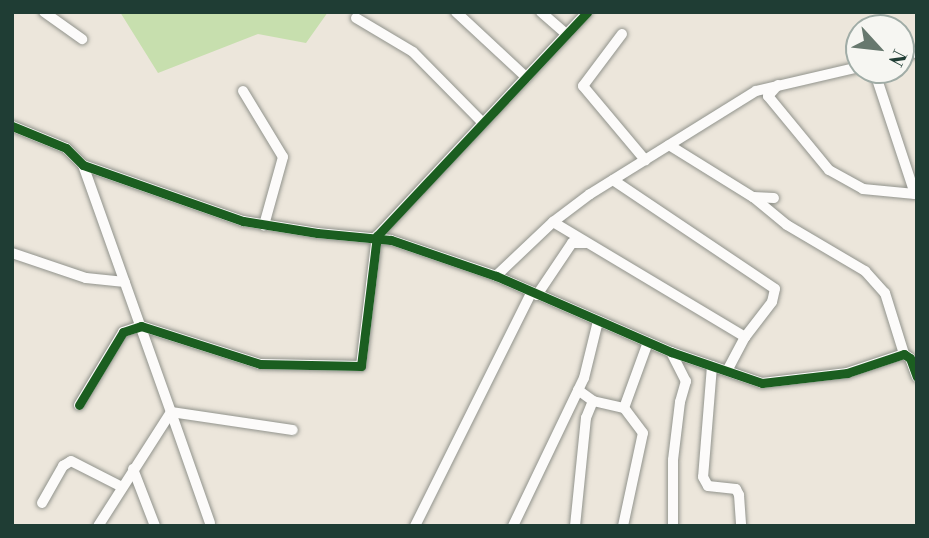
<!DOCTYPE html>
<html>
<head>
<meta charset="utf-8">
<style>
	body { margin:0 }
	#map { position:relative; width:929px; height:538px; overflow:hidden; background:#ece6db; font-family:"Libre Bodoni",serif }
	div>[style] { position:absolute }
	.green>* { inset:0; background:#c7dfae }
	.roads { filter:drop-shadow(0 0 2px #91938c) drop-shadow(0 0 2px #91938c) }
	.minor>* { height:10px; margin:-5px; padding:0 5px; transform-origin:5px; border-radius:5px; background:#fcfbfa }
	.cycleway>* { height:9px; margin:-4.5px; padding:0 4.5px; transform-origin:4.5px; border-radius:4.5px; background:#1b5e20 }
	span { translate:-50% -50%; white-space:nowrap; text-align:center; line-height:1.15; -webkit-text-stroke:6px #f6f6f2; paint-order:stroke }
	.frame { position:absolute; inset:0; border:14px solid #1f3d34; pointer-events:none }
	.north { position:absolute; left:845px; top:14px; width:70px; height:70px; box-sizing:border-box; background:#f6f6f2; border:2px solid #a0aca6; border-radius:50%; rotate:117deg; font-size:19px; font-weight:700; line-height:28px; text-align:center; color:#1f3d34 }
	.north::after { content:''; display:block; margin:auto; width:24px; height:32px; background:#67786e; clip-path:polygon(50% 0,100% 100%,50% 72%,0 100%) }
</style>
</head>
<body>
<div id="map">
	<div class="green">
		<i style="clip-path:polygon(120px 12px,328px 12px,306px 43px,258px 34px,158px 73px)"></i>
	</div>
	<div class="roads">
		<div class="minor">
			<i style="left:44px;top:12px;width:47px;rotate:35.4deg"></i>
			<i style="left:456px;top:12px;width:96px;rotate:42.9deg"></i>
			<i style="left:541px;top:12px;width:33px;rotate:41deg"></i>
			<i style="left:356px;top:18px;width:66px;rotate:30.8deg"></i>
			<i style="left:413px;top:52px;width:100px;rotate:45.4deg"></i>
			<i style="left:622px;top:34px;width:65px;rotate:126.9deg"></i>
			<i style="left:583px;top:86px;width:97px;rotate:50deg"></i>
			<i style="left:901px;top:56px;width:16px;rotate:-14deg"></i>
			<i style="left:778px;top:85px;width:15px;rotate:132deg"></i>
			<i style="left:768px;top:96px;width:96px;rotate:50.5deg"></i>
			<i style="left:829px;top:170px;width:39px;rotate:29deg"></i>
			<i style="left:863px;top:189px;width:52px;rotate:5.5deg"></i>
			<i style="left:915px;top:194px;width:131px;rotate:-108.3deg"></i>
			<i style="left:243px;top:91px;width:77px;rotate:58.8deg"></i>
			<i style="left:283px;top:157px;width:71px;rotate:105.6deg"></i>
			<i style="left:12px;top:126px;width:58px;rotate:22.2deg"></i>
			<i style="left:66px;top:148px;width:24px;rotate:45deg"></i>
			<i style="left:83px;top:165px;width:170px;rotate:19.3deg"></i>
			<i style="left:243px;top:221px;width:75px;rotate:9.2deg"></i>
			<i style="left:317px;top:233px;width:74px;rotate:5.4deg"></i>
			<i style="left:391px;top:240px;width:111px;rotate:18.9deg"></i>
			<i style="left:496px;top:276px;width:191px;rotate:23.5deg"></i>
			<i style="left:671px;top:352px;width:96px;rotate:18.8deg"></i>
			<i style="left:762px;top:383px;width:86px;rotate:-6.7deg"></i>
			<i style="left:847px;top:373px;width:60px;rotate:-18.4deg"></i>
			<i style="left:904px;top:354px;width:7px;rotate:34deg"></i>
			<i style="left:910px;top:358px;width:20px;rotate:70deg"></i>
			<i style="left:669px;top:145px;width:99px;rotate:31.8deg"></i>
			<i style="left:753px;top:197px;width:21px;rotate:3deg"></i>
			<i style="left:83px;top:165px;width:262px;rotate:70.4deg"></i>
			<i style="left:171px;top:412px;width:135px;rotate:122.6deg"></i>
			<i style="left:613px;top:180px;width:195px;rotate:33.9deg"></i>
			<i style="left:775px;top:289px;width:13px;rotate:103deg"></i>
			<i style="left:772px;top:302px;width:44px;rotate:127.6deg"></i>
			<i style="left:745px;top:337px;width:38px;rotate:118deg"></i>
			<i style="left:753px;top:197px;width:44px;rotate:39.5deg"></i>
			<i style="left:787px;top:225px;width:91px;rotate:30.5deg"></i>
			<i style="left:865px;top:271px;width:30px;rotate:48deg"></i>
			<i style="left:885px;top:293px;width:64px;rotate:72.7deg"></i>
			<i style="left:553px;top:222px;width:224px;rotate:30.9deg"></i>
			<i style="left:12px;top:253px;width:78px;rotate:18.7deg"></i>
			<i style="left:86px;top:278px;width:39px;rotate:6deg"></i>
			<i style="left:496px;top:276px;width:79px;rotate:-43.5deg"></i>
			<i style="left:553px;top:222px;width:46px;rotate:-37.1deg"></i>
			<i style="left:590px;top:194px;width:195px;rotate:-31.8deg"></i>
			<i style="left:756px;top:91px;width:106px;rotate:-13.1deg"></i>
			<i style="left:537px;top:295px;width:63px;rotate:-56.1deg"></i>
			<i style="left:572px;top:243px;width:14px"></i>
			<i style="left:671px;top:352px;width:33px;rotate:63deg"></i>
			<i style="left:686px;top:381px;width:22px;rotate:106deg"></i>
			<i style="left:680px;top:402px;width:58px;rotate:96.9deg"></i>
			<i style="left:673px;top:460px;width:66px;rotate:90deg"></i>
			<i style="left:712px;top:366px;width:111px;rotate:94.6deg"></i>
			<i style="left:703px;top:477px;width:10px;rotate:61deg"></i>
			<i style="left:708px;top:486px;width:28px;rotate:6deg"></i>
			<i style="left:736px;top:489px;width:7px;rotate:63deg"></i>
			<i style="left:739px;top:495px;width:31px;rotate:86deg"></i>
			<i style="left:578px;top:390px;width:19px;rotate:36deg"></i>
			<i style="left:593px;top:401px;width:32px;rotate:13deg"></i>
			<i style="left:79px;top:405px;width:85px;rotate:-58.9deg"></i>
			<i style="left:123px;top:332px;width:19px;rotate:-18deg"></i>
			<i style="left:141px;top:326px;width:125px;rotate:17.7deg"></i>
			<i style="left:260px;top:364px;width:101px;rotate:1.1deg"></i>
			<i style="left:361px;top:366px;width:131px;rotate:-83deg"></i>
			<i style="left:377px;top:236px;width:307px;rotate:-46.8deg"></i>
			<i style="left:133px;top:469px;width:61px;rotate:68.9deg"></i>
			<i style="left:42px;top:503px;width:43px;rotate:-60.4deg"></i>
			<i style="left:63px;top:466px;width:9px;rotate:-32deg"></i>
			<i style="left:71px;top:461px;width:57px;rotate:27deg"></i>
			<i style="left:210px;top:523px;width:118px;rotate:-109.4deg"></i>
			<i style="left:171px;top:412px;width:123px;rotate:8.4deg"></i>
			<i style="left:415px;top:526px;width:260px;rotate:-63.5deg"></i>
			<i style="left:513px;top:526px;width:164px;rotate:-64.4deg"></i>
			<i style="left:584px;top:378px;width:59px;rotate:-76.2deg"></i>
			<i style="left:575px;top:526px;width:109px;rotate:-84.2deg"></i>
			<i style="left:586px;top:418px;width:18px;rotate:-68deg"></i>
			<i style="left:623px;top:526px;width:95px;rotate:-77.9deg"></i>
			<i style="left:643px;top:433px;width:31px;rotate:-127deg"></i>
			<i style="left:624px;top:408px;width:70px;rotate:-70deg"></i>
		</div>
	</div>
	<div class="cycleway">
		<i style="left:12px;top:126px;width:58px;rotate:22.2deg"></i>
		<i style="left:66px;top:148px;width:24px;rotate:45deg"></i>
		<i style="left:83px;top:165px;width:170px;rotate:19.3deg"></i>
		<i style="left:243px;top:221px;width:75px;rotate:9.2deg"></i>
		<i style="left:317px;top:233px;width:74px;rotate:5.4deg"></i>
		<i style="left:391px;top:240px;width:111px;rotate:18.9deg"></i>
		<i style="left:496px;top:276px;width:191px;rotate:23.5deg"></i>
		<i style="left:671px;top:352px;width:96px;rotate:18.8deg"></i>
		<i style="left:762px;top:383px;width:86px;rotate:-6.7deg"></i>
		<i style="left:847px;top:373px;width:60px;rotate:-18.4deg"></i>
		<i style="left:904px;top:354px;width:7px;rotate:34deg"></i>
		<i style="left:910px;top:358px;width:20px;rotate:70deg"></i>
		<i style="left:79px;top:405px;width:85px;rotate:-58.9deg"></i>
		<i style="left:123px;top:332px;width:19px;rotate:-18deg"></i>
		<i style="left:141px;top:326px;width:125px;rotate:17.7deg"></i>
		<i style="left:260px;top:364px;width:101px;rotate:1.1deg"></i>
		<i style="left:361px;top:366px;width:131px;rotate:-83deg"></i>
		<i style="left:377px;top:236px;width:307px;rotate:-46.8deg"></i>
	</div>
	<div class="frame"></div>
	<div class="north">N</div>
</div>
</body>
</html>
